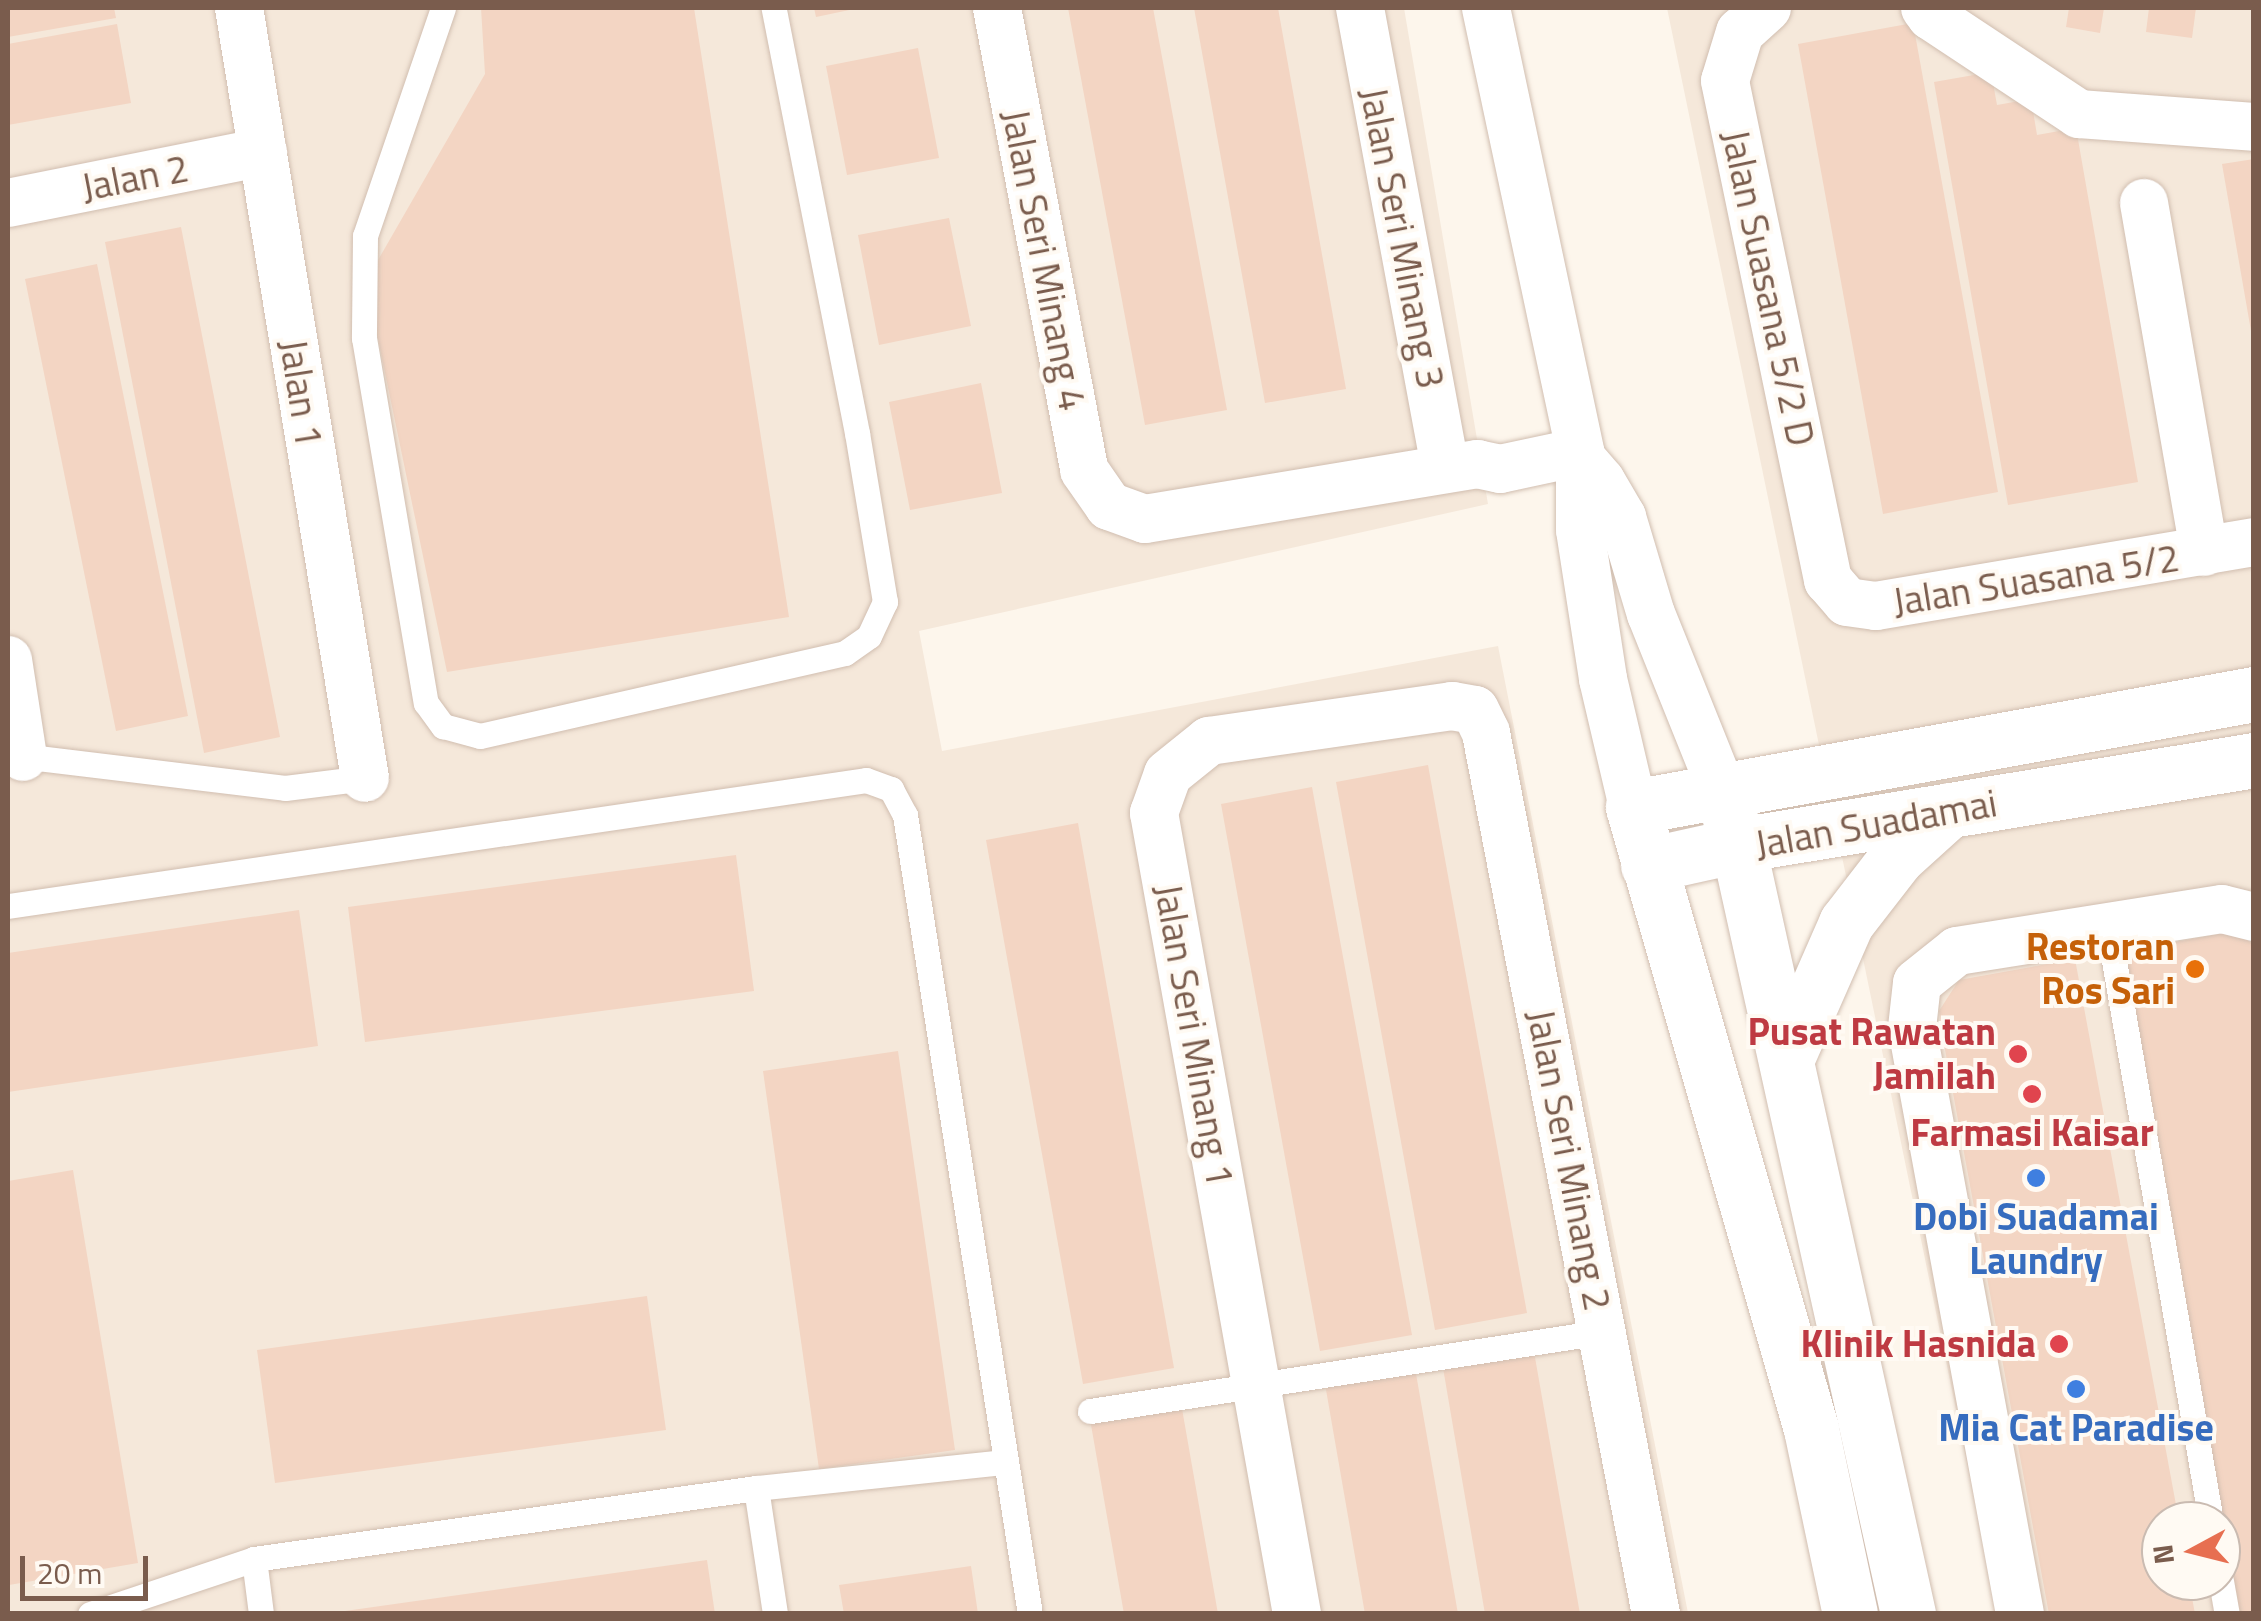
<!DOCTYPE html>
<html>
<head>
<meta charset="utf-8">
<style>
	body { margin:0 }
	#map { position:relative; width:2261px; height:1621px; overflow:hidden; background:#fdf6ec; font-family:"Titillium Web",sans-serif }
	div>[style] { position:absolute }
	.residential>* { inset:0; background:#f5e8da }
	.building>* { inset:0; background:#f3d5c3 }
	.roads { filter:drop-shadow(0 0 2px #d1beb0) drop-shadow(0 0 2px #d1beb0) }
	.lane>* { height:25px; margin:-12.5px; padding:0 12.5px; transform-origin:12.5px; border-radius:12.5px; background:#fff }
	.street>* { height:48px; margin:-24px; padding:0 24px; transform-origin:24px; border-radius:24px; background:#fff }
	.secondary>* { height:55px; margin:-27.5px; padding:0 27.5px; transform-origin:27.5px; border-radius:27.5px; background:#fff }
	.dots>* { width:28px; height:28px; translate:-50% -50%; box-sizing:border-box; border:5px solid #fffaf3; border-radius:50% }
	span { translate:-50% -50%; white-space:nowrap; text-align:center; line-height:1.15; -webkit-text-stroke:8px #fffaf3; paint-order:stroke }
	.street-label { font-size:38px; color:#7a5c4d }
	.food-label { font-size:38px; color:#c56008; font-weight:700 }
	.right { translate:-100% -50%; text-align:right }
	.health-label { font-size:38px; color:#be3a42; font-weight:700 }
	.shop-label { font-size:38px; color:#366cbe; font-weight:700 }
	.frame { position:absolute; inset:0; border:10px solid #7a5c4d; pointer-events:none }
	.north { position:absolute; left:2141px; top:1501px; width:100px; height:100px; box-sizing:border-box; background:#fffaf3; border:2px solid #cabbb1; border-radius:50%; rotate:263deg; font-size:28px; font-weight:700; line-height:40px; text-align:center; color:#7a5c4d }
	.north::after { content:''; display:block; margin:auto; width:35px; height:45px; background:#e76f51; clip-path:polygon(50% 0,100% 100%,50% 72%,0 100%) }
	.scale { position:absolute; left:20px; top:1556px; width:128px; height:45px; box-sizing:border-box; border:5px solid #7a5c4d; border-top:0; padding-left:12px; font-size:30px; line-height:35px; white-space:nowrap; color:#7a5c4d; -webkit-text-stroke:8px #fffaf3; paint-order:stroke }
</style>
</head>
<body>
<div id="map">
	<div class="residential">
		<i style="clip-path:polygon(8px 8px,1404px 8px,1488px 504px,919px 631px,942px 751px,1498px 646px,1688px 1613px,8px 1614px)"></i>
		<i style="clip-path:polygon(evenodd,1667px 8px,2253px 8px,2253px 1613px,1998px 1613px,1667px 8px,2161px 1521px,2221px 1521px,2221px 1581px,2161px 1581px,2161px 1521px)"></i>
	</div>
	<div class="building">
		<i style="clip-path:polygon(8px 8px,114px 8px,116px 18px,8px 37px)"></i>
		<i style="clip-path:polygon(481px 8px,694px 8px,789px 617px,447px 672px,366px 281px,485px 74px)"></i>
		<i style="clip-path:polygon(814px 8px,854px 8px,854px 9px,816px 17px)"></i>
		<i style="clip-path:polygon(1068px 8px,1153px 8px,1227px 410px,1145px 425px)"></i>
		<i style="clip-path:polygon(1194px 8px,1278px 8px,1346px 389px,1265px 403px)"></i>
		<i style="clip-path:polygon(2069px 8px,2104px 8px,2100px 33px,2066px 27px)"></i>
		<i style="clip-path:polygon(2149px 8px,2196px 8px,2192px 38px,2146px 32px)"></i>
		<i style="clip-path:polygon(1913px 23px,1998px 492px,1883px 514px,1798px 44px)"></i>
		<i style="clip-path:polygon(117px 24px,131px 103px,8px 125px,8px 44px)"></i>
		<i style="clip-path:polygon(918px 48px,939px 158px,847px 175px,826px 66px)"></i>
		<i style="clip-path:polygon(1991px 72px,1997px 105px,2031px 99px,2037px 135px,2076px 128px,2138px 482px,2008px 505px,1934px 82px)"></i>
		<i style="clip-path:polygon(2254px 159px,2254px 331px,2251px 331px,2222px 164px)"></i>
		<i style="clip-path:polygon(949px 218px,971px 326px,879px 345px,858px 235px)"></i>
		<i style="clip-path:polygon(181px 227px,280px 737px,204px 753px,105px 242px)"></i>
		<i style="clip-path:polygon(97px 264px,188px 716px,116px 731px,25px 279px)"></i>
		<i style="clip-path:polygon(981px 383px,1002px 493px,910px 510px,889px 402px)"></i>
		<i style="clip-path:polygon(1428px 765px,1527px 1313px,1435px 1330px,1336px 782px)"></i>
		<i style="clip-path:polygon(1312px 787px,1412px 1335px,1320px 1351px,1221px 804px)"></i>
		<i style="clip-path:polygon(1078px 823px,1174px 1368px,1083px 1384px,986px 840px)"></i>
		<i style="clip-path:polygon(736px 855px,754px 991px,365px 1042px,348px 907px)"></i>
		<i style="clip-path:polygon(299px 910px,318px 1046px,8px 1092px,8px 953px)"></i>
		<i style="clip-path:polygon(2235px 931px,2254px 945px,2254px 1614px,2240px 1614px,2116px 953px)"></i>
		<i style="clip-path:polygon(2075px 959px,2179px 1521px,2161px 1521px,2161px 1581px,2189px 1581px,2195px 1614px,2049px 1614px,1944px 1044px,1939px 1011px,1959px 980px)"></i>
		<i style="clip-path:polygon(898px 1051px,955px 1450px,819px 1469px,763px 1071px)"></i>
		<i style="clip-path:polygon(73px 1170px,138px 1563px,9px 1585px,8px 1181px)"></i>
		<i style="clip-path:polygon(647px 1296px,666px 1430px,275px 1483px,257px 1350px)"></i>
		<i style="clip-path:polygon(1533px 1346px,1580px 1614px,1485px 1614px,1442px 1362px)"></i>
		<i style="clip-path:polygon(1415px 1368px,1458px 1614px,1365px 1614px,1325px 1384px)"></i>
		<i style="clip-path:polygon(1181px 1403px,1218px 1614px,1124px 1614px,1090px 1419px)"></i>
		<i style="clip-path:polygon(707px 1560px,715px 1614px,346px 1614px,345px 1611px)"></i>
		<i style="clip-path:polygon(971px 1566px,978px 1614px,844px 1614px,839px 1585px)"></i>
	</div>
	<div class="roads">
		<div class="lane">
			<i style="left:443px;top:8px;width:241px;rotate:108.9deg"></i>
			<i style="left:365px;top:236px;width:102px;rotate:90.6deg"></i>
			<i style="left:364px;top:338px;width:370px;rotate:80.4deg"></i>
			<i style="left:426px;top:703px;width:29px;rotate:54deg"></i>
			<i style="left:443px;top:726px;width:38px;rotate:15deg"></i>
			<i style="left:480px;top:736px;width:374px;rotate:-12.8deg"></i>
			<i style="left:845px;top:653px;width:29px;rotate:-35deg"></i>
			<i style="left:869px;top:636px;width:38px;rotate:-65deg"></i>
			<i style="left:885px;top:602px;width:171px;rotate:-99.4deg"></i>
			<i style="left:857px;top:433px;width:433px;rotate:-101.1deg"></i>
			<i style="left:13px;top:755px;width:274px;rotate:6.9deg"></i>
			<i style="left:285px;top:788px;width:81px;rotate:-7.1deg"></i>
			<i style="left:8px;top:906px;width:867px;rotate:-8.35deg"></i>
			<i style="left:866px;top:780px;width:27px;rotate:20deg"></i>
			<i style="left:891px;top:789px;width:30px;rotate:62deg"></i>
			<i style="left:905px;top:815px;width:809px;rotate:81.11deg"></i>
			<i style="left:2108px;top:926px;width:604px;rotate:80.18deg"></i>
			<i style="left:1090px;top:1411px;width:518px;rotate:-8.77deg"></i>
			<i style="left:756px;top:1488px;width:127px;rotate:81.4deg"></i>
			<i style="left:254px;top:1559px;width:55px;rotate:82.7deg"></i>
			<i style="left:2221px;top:1581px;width:34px;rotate:80deg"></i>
			<i style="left:90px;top:1614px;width:173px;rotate:-18.5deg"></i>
			<i style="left:254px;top:1559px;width:507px;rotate:-8.05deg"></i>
			<i style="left:756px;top:1488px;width:250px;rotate:-6deg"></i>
		</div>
		<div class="street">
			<i style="left:239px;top:8px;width:780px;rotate:80.71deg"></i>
			<i style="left:997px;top:8px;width:470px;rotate:79.3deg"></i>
			<i style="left:1084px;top:470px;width:44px;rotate:55.2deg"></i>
			<i style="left:1109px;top:506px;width:38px;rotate:20deg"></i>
			<i style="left:1145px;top:519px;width:337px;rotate:-9.4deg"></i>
			<i style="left:1477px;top:464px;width:24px;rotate:12deg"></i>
			<i style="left:1500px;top:469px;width:82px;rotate:-12deg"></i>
			<i style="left:1360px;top:8px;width:468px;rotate:79.5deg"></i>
			<i style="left:1486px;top:8px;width:454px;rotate:78deg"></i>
			<i style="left:1580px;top:452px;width:78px;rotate:90deg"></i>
			<i style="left:1580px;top:530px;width:151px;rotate:81.2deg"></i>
			<i style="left:1603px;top:679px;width:131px;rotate:76.8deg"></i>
			<i style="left:1767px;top:8px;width:36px;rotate:138deg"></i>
			<i style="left:1740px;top:32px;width:51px;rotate:107deg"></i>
			<i style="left:1725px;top:81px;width:510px;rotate:78.34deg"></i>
			<i style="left:1828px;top:580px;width:29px;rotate:49deg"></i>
			<i style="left:1847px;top:602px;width:29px;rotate:8deg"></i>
			<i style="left:1876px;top:606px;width:383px;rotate:-9.6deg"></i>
			<i style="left:1925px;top:8px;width:10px;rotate:53deg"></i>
			<i style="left:1931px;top:16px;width:178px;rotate:33.5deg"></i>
			<i style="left:2079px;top:114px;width:175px;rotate:4.2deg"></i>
			<i style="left:8px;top:203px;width:260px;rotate:-11.3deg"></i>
			<i style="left:2144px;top:203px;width:354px;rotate:80.2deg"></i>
			<i style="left:1581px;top:458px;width:30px;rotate:49deg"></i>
			<i style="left:1601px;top:481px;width:42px;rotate:59.7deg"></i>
			<i style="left:1622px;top:517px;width:101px;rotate:73.4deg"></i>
			<i style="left:1651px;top:614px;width:188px;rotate:68.1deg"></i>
			<i style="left:8px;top:660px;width:98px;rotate:81.2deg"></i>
			<i style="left:1297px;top:1614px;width:814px;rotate:-100.12deg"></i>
			<i style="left:1154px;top:813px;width:41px;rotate:-70.3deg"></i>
			<i style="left:1168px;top:774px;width:53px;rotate:-38.8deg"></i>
			<i style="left:1209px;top:741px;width:246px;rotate:-8.2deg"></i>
			<i style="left:1452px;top:706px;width:23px;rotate:10deg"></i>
			<i style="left:1475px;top:710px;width:25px;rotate:64deg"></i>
			<i style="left:1486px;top:733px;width:897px;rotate:79.08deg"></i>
			<i style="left:2020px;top:1614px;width:596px;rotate:-100.44deg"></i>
			<i style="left:1912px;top:1028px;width:45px;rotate:-83.7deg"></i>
			<i style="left:1917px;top:983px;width:51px;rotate:-38.7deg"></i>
			<i style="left:1957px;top:951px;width:268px;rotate:-9deg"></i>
			<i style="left:2222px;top:909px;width:33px;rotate:14deg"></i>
		</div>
		<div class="secondary">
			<i style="left:1721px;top:788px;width:59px;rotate:73.4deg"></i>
			<i style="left:1738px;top:845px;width:788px;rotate:77.53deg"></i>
			<i style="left:1648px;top:865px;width:92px;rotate:-12.5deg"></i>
			<i style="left:1738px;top:845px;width:523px;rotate:-9.35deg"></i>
			<i style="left:1786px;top:1060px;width:150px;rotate:-66.3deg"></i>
			<i style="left:1846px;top:923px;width:83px;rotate:-52.3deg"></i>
			<i style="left:1897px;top:857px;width:70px;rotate:-42.1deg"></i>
			<i style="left:1850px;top:1614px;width:189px;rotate:-101.9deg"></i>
			<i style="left:1811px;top:1429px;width:647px;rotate:-105.97deg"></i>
			<i style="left:1633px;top:807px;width:631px;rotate:-10.31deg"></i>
		</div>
	</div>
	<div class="dots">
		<i style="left:2195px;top:969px;background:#e8710a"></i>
		<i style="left:2018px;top:1054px;background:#e0444e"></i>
		<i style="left:2032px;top:1094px;background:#e0444e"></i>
		<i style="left:2036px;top:1178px;background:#3f7fe0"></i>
		<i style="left:2059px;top:1344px;background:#e0444e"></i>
		<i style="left:2076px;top:1389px;background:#3f7fe0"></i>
	</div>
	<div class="street-label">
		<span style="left:135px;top:178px;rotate:-11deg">Jalan 2</span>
		<span style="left:1402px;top:238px;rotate:79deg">Jalan Seri Minang 3</span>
		<span style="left:1044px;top:260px;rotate:79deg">Jalan Seri Minang 4</span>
		<span style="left:1768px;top:288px;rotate:78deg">Jalan Suasana 5/2 D</span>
		<span style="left:301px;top:393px;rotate:81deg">Jalan 1</span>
		<span style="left:2036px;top:580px;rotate:-9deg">Jalan Suasana 5/2</span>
		<span style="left:1876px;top:824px;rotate:-10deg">Jalan Suadamai</span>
		<span style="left:1194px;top:1035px;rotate:80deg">Jalan Seri Minang 1</span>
		<span style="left:1569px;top:1160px;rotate:79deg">Jalan Seri Minang 2</span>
	</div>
	<div class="food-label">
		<span class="right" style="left:2175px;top:969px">Restoran<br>Ros Sari</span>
	</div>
	<div class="health-label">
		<span class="right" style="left:1996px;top:1054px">Pusat Rawatan<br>Jamilah</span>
		<span style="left:2032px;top:1133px">Farmasi Kaisar</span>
		<span class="right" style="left:2036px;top:1344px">Klinik Hasnida</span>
	</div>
	<div class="shop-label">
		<span style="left:2036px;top:1239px">Dobi Suadamai<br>Laundry</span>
		<span style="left:2076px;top:1428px">Mia Cat Paradise</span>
	</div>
	<div class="frame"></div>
	<div class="north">N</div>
	<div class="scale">20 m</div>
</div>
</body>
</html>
